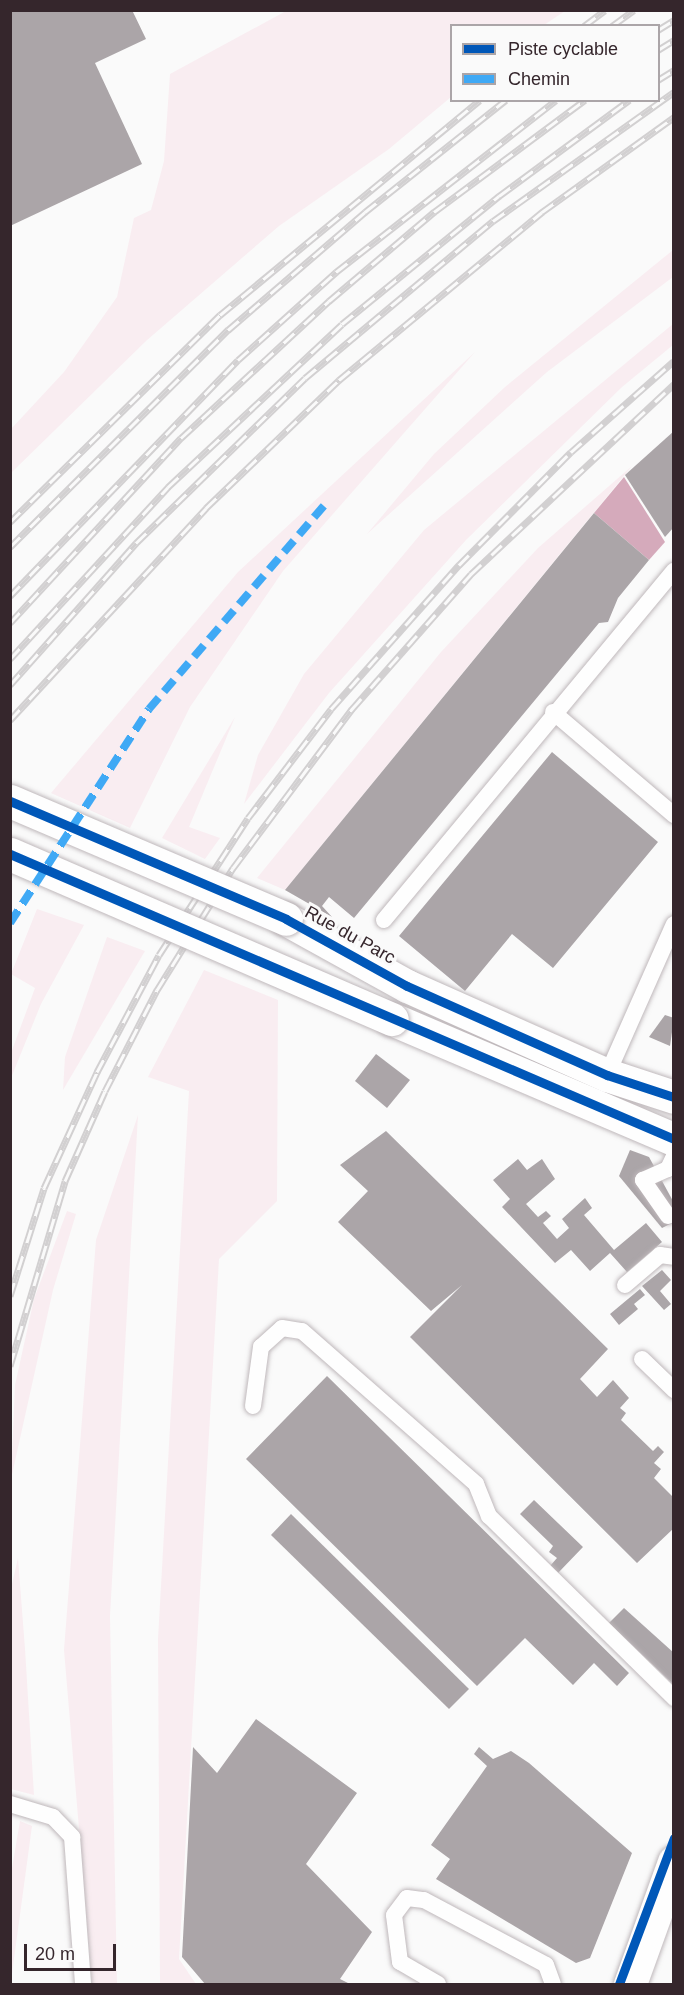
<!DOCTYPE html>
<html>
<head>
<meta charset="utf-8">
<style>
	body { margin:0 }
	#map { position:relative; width:684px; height:1995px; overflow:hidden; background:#fafafa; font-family:Arial,sans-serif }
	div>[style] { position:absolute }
	.green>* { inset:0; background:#f9edf1 }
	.water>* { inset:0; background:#d5aabb }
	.building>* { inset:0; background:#aba5a8 }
	.roads { filter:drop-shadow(0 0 2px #bfb8bb) drop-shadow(0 0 2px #bfb8bb) }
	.lane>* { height:16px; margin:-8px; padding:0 8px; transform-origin:8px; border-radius:8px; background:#fefefe }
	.secondary>* { height:33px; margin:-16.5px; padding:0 16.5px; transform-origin:16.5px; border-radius:16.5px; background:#fefefe }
	.primary>* { height:33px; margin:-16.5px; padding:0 16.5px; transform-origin:16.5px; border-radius:16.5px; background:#fefefe }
	.rail>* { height:7px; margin-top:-3.5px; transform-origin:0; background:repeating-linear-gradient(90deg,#fafafa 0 14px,#d2d0d1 0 28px); box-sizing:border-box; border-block:2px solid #d2d0d1 }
	.bridges { filter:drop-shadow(0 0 2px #bfb8bb) drop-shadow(0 0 2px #bfb8bb) }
	.secondary-bridge>* { height:33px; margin:-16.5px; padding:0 16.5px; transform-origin:16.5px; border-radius:16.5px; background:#fefefe }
	.quiet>* { height:8px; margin-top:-4px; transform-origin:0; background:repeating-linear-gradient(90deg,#3fa9f5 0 15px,transparent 0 23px) }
	.cycleway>* { height:9px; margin:-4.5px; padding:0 4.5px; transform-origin:4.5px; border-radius:4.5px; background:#0057b8 }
	span { translate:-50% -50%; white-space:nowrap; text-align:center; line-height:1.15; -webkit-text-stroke:6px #fafafa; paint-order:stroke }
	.street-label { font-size:18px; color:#35262c }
	.frame { position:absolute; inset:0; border:12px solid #35262c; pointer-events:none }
	.legend { position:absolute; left:450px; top:24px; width:210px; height:78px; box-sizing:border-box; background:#fafafa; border:2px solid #aba5a8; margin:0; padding:8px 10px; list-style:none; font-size:18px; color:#35262c }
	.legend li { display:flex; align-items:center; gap:12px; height:30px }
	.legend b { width:30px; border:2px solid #aba5a8 }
	.scale { position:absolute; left:24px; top:1944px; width:92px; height:27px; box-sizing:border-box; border:3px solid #35262c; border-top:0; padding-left:8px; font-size:18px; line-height:21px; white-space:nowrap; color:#35262c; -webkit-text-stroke:4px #fafafa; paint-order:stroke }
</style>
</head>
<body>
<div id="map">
	<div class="green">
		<i style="clip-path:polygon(286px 11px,565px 11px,544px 25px,452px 26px,451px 97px,389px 149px,279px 226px,146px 341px,11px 473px,11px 429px,64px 372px,117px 297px,134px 218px,151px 210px,164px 161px,170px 74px)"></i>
		<i style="clip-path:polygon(673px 250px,673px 277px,547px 372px,367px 534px,434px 454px,505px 387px)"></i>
		<i style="clip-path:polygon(673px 324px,673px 345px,622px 387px,466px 540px,329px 693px,244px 804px,258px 755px,304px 674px,424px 530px)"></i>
		<i style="clip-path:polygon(475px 352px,283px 571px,190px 707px,130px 828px,51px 793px,238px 572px)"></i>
		<i style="clip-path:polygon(632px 466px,285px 890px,257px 878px,441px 652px,538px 548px)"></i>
		<i style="clip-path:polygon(235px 717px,189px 827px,220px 838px,205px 859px,162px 838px)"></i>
		<i style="clip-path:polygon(37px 909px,84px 925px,41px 1004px,11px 1078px,11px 1053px,35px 988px,11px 974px)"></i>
		<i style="clip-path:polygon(107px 937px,145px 951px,63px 1090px,65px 1057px)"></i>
		<i style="clip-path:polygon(204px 970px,278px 1000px,277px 1201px,219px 1259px,179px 1959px,196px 1984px,160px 1984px,158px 1639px,189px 1091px,148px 1077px)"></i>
		<i style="clip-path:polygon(138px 1115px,110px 1616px,117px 1984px,92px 1984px,64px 1650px,96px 1240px)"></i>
		<i style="clip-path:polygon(67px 1211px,76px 1214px,53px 1290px,11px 1479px,15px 1385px,34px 1299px)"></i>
		<i style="clip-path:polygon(18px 1558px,25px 1649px,34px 1795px,11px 1789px,10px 1593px)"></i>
		<i style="clip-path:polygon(20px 1821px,32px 1826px,11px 1981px,11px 1874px)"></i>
	</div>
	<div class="water">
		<i style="clip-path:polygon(624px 477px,665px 542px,649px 560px,594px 513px)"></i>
	</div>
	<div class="building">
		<i style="clip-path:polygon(10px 10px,132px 10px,146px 39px,95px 63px,142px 164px,10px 226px)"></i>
		<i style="clip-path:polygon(674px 431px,674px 527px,665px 537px,625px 475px)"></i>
		<i style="clip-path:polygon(594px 513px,649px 560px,618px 598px,608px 622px,599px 623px,354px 918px,329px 897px,322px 906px,332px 917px,285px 890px)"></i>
		<i style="clip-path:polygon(552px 752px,658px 842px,553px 968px,512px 934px,465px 991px,399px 936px)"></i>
		<i style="clip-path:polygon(665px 1015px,674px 1018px,670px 1046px,649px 1037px)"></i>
		<i style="clip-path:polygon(376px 1054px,410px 1080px,387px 1108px,355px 1081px)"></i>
		<i style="clip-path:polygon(386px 1131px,608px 1349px,580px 1379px,597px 1397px,613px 1380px,629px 1398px,620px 1408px,626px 1413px,621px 1420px,653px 1451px,658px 1446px,664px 1452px,654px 1463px,661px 1469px,654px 1478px,674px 1498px,674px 1528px,637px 1563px,410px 1337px,462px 1285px,431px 1311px,338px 1222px,368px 1191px,340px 1165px)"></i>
		<i style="clip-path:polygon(630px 1150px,649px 1157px,674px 1203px,674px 1222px,662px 1228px,619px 1176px)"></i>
		<i style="clip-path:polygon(518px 1159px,527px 1170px,542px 1159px,555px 1179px,526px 1204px,538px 1217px,546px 1211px,551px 1216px,543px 1223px,557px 1239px,569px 1228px,562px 1219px,585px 1198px,592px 1208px,584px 1215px,614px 1250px,646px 1223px,662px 1242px,627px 1272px,610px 1253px,590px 1271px,571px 1250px,555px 1263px,502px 1207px,510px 1199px,493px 1180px)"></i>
		<i style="clip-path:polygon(662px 1270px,671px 1280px,660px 1291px,671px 1304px,664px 1310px,642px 1286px)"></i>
		<i style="clip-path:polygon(640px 1289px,645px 1295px,634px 1304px,638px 1309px,619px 1325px,610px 1314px)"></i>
		<i style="clip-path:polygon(327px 1376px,629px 1673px,617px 1686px,594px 1663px,573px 1685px,525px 1638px,477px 1686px,246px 1459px)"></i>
		<i style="clip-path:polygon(534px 1500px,583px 1547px,558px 1573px,550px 1566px,557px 1558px,549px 1552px,553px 1546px,520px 1514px)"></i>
		<i style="clip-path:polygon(291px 1514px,469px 1689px,449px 1709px,271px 1535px)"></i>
		<i style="clip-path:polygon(624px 1608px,674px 1653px,674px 1685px,609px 1623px)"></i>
		<i style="clip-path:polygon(256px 1719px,357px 1793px,306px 1864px,372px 1932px,340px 1979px,350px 1984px,205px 1984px,182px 1957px,193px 1747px,217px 1773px)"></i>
		<i style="clip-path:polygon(479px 1747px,493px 1759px,511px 1751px,529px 1763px,632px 1853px,590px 1958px,576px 1963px,436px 1879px,450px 1859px,431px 1845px,487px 1766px,474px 1754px)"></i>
	</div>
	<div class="roads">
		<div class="lane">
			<i style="left:553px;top:712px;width:159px;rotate:40.4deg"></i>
			<i style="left:384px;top:920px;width:454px;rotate:-50.3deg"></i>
			<i style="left:607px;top:1075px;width:165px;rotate:-66.1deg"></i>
			<i style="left:668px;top:1216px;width:44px;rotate:-124.8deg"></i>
			<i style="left:643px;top:1180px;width:27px;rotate:-24deg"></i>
			<i style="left:668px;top:1169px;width:14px;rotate:-65deg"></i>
			<i style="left:625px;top:1285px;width:46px;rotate:-40.6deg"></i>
			<i style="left:660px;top:1255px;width:14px;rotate:8deg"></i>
			<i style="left:642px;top:1359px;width:45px;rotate:44.1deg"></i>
			<i style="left:253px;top:1406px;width:60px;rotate:-82.3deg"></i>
			<i style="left:261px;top:1347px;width:28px;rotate:-42deg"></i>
			<i style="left:282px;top:1328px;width:20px;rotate:9deg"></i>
			<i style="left:302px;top:1331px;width:232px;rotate:41.3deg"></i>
			<i style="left:476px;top:1484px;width:35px;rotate:68deg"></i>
			<i style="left:489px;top:1516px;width:260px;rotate:44.5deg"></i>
			<i style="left:10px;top:1804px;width:45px;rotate:16.8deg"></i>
			<i style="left:53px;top:1817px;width:28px;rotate:46deg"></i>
			<i style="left:72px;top:1837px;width:147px;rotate:85.7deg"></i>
			<i style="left:438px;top:1984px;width:44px;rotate:-149.9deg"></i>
			<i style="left:400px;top:1962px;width:47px;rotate:-97.3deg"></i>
			<i style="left:394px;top:1915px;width:21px;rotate:-53deg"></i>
			<i style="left:407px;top:1898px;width:17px;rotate:7deg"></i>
			<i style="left:424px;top:1900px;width:138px;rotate:28deg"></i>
			<i style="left:546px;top:1965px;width:20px;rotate:70deg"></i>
		</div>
		<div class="secondary">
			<i style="left:286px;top:919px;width:138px;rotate:29deg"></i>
			<i style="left:407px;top:986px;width:219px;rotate:24deg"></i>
			<i style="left:607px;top:1075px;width:71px;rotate:18.2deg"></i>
			<i style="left:392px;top:1019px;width:306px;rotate:23.1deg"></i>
		</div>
		<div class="primary">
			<i style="left:630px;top:1984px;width:130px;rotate:-70.2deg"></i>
		</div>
	</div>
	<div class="rail">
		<i style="left:584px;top:26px;width:26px;rotate:-37deg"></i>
		<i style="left:612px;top:26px;width:27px;rotate:-36deg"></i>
		<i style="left:658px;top:30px;width:19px;rotate:-32deg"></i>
		<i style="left:658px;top:50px;width:19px;rotate:-32deg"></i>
		<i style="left:658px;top:80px;width:19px;rotate:-32deg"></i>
		<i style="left:10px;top:522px;width:295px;rotate:-44.6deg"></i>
		<i style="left:220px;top:315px;width:337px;rotate:-39.6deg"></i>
		<i style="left:10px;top:547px;width:308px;rotate:-44.9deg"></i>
		<i style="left:228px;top:330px;width:181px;rotate:-40.7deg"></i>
		<i style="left:365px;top:212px;width:180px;rotate:-38.5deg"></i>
		<i style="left:10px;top:596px;width:328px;rotate:-46deg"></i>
		<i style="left:238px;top:360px;width:132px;rotate:-41.9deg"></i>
		<i style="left:336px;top:272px;width:279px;rotate:-38deg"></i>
		<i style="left:10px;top:623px;width:252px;rotate:-47.3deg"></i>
		<i style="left:181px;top:438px;width:202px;rotate:-42.8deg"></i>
		<i style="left:329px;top:301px;width:138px;rotate:-40.3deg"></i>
		<i style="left:434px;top:212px;width:188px;rotate:-36.6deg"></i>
		<i style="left:10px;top:659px;width:234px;rotate:-47.4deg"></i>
		<i style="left:168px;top:487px;width:238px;rotate:-43.1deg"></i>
		<i style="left:342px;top:324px;width:203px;rotate:-39.2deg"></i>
		<i style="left:499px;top:196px;width:162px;rotate:-36.4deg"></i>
		<i style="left:10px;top:685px;width:190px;rotate:-48.4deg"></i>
		<i style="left:136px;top:543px;width:236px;rotate:-44.3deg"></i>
		<i style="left:305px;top:378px;width:245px;rotate:-39.9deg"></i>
		<i style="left:493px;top:221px;width:222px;rotate:-35.5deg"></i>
		<i style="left:10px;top:720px;width:289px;rotate:-47.2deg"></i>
		<i style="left:206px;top:508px;width:185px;rotate:-43.9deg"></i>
		<i style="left:339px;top:380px;width:264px;rotate:-39.6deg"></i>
		<i style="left:542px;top:212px;width:163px;rotate:-35.7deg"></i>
		<i style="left:10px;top:1296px;width:113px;rotate:-72.5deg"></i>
		<i style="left:44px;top:1188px;width:128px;rotate:-65.4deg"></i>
		<i style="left:97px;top:1072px;width:132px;rotate:-62.1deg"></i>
		<i style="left:159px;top:955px;width:163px;rotate:-57deg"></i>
		<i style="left:248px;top:818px;width:137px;rotate:-52.7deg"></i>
		<i style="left:331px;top:709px;width:193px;rotate:-48.4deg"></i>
		<i style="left:459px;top:565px;width:159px;rotate:-45.3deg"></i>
		<i style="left:571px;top:452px;width:137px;rotate:-41.5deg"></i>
		<i style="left:10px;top:1366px;width:193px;rotate:-73.4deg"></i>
		<i style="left:65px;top:1181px;width:98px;rotate:-66deg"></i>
		<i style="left:105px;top:1091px;width:114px;rotate:-62.8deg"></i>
		<i style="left:157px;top:990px;width:144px;rotate:-58.1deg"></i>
		<i style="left:233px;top:868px;width:199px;rotate:-53.2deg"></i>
		<i style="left:352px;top:709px;width:180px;rotate:-48.6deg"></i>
		<i style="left:471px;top:574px;width:278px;rotate:-43.1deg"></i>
	</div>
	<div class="bridges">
		<div class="secondary-bridge">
			<i style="left:10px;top:801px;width:300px;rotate:23.1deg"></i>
			<i style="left:10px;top:854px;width:416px;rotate:23.4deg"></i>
		</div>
	</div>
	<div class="quiet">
		<i style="left:10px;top:923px;width:255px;rotate:-57deg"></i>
		<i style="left:149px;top:709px;width:274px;rotate:-49.3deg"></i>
	</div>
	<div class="cycleway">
		<i style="left:10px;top:801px;width:300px;rotate:23.1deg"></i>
		<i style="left:286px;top:919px;width:138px;rotate:29deg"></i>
		<i style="left:407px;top:986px;width:219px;rotate:24deg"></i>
		<i style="left:607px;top:1075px;width:71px;rotate:18.2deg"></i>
		<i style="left:10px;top:854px;width:723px;rotate:23.23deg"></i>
		<i style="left:619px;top:1984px;width:156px;rotate:-69.4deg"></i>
	</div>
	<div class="street-label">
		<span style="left:350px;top:935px;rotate:29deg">Rue du Parc</span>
	</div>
	<div class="frame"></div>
	<ul class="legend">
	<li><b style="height:8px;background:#0057b8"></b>Piste cyclable</li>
	<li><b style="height:8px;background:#3fa9f5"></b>Chemin</li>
	</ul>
	<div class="scale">20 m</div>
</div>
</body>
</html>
